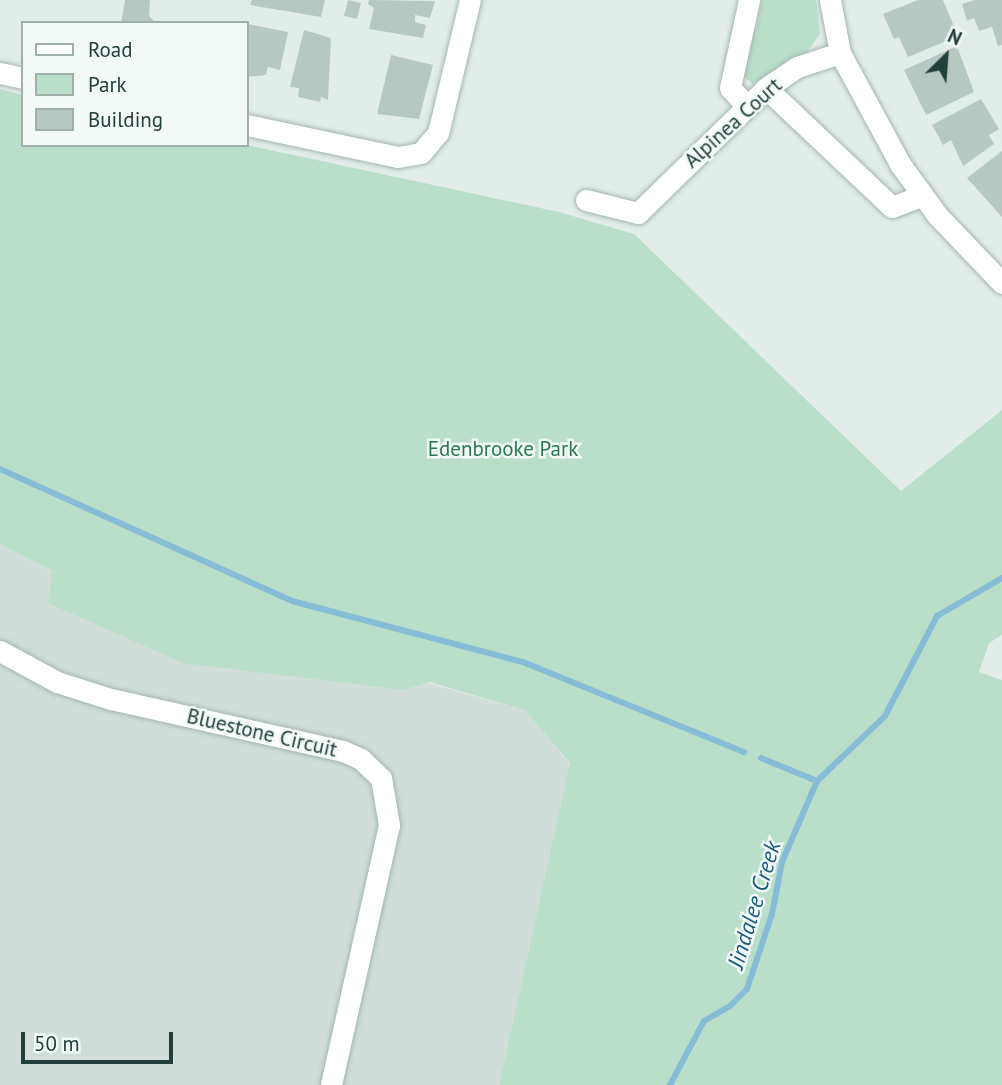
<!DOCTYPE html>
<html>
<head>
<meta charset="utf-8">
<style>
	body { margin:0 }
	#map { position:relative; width:1002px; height:1085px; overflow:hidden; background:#e2edea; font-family:"PT Sans",sans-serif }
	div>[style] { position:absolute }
	.built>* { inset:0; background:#d0ddd9 }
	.green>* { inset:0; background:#b9dfca }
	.stream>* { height:6px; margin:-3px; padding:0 3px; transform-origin:3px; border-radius:3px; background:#86bcd5 }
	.building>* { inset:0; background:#b7c8c3 }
	.roads { filter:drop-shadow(0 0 2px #a4b5b2) drop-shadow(0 0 2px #a4b5b2) }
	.minor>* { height:21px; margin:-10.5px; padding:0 10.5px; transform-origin:10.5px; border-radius:10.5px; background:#fff }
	span { translate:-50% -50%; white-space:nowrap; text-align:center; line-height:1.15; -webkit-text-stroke:5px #f2f9f7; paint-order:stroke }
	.street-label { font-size:21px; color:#213f3b }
	.park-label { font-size:21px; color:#287854 }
	.water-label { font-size:23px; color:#175c7e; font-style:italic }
	.legend { position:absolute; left:21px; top:21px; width:228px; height:126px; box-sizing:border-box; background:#f2f9f7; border:2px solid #9eafac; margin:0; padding:9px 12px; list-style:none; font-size:21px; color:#213f3b }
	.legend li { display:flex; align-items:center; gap:14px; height:35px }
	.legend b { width:35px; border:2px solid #9eafac }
	.north { position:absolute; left:911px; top:21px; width:70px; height:70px; -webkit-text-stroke:5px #f2f9f7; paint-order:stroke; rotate:25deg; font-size:19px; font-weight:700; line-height:28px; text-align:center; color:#213f3b }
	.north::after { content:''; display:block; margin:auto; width:24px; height:32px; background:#213f3b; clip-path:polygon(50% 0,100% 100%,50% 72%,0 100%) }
	.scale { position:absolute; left:21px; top:1032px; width:152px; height:32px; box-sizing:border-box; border:4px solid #213f3b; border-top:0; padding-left:9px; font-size:21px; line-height:24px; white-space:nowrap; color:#213f3b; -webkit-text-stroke:5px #f2f9f7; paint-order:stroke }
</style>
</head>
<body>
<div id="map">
	<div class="built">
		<i style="clip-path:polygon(0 544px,76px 584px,524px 710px,570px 764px,499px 1085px,0 1085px)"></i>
	</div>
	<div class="green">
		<i style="clip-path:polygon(762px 0,816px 0,820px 34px,807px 52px,752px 84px,739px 71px,747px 36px,756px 31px)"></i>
		<i style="clip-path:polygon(0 89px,23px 95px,23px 145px,247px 145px,559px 212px,634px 234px,901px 491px,1002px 410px,1002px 635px,989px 643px,979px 672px,1002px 680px,1002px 1085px,499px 1085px,570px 763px,524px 710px,429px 682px,403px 690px,183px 663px,48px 603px,52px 571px,0 544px)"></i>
	</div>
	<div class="stream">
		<i style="left:0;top:469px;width:320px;rotate:24.3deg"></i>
		<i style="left:292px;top:601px;width:239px;rotate:14.8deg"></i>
		<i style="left:523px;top:662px;width:239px;rotate:22.2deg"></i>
		<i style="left:761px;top:758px;width:61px;rotate:22.3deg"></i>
		<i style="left:670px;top:1085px;width:72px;rotate:-62deg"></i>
		<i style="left:704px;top:1021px;width:30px;rotate:-30deg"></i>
		<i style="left:730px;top:1006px;width:24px;rotate:-45deg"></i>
		<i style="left:747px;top:989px;width:79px;rotate:-71.6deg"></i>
		<i style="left:772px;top:914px;width:53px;rotate:-79.1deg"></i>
		<i style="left:782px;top:862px;width:88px;rotate:-66.6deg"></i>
		<i style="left:817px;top:781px;width:94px;rotate:-43.7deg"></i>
		<i style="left:885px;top:716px;width:113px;rotate:-62.5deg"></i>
		<i style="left:937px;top:616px;width:75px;rotate:-30.3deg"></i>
	</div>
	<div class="building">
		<i style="clip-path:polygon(125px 0,150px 0,149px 16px,156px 23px,121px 23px)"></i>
		<i style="clip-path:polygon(252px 0,325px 0,321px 17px,250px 5px)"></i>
		<i style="clip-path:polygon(348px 0,361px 3px,357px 19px,344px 16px)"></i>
		<i style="clip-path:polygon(369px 0,435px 1px,430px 18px,415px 15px,415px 22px,426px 25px,423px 38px,369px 29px,374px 8px,368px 4px)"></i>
		<i style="clip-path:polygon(918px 0,943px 0,958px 36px,908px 57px,899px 37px,894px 39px,883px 14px)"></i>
		<i style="clip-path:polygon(975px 0,1002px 0,1002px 45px,998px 46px,992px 27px,979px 31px,974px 18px,967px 21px,962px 4px)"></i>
		<i style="clip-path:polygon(247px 24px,288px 32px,280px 70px,268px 67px,266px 75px,247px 77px)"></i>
		<i style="clip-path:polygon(304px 30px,331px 38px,328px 100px,321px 97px,320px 102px,298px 97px,299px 88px,290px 87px)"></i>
		<i style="clip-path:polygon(957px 46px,974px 92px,926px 115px,904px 70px)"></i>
		<i style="clip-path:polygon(391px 55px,433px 65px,419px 119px,377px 114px)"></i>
		<i style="clip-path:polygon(981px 99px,999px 129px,989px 135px,994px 144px,963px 166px,951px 140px,943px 145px,932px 125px)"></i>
		<i style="clip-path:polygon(1002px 151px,1002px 217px,967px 178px)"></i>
	</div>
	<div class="roads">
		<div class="minor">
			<i style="left:830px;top:0;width:54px;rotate:79.3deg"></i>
			<i style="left:840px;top:53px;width:126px;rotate:61.6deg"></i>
			<i style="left:900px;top:164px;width:63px;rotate:54deg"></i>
			<i style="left:937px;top:215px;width:94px;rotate:46.3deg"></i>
			<i style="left:0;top:73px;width:24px;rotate:12deg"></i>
			<i style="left:766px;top:88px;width:173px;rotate:43.4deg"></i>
			<i style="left:892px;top:207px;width:31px;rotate:-21deg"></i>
			<i style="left:746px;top:105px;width:23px;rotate:-133deg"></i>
			<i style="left:730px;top:88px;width:90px;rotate:-77.8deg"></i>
			<i style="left:247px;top:125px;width:154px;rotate:12deg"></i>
			<i style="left:398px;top:157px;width:23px;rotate:-10deg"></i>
			<i style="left:421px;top:153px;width:26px;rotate:-50deg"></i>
			<i style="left:438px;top:133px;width:137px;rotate:-76.5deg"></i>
			<i style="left:586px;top:200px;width:54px;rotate:14deg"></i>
			<i style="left:638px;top:213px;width:179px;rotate:-44.3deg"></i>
			<i style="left:766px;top:88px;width:37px;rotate:-34deg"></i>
			<i style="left:797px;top:67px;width:45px;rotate:-18deg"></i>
			<i style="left:0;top:651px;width:65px;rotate:28.5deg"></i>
			<i style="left:57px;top:682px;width:57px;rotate:17.5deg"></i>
			<i style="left:111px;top:699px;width:238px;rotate:12.6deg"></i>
			<i style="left:343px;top:751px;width:20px;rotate:24deg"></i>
			<i style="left:361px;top:759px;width:28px;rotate:44deg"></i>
			<i style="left:381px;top:778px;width:48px;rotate:80.3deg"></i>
			<i style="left:389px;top:825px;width:266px;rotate:102.6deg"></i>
		</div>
	</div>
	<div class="street-label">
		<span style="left:733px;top:123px;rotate:-42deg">Alpinea Court</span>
		<span style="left:262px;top:733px;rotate:13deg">Bluestone Circuit</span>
	</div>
	<div class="park-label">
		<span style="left:503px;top:449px">Edenbrooke Park</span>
	</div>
	<div class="water-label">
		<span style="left:754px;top:905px;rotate:-73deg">Jindalee Creek</span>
	</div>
	<ul class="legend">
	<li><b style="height:9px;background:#fff"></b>Road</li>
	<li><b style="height:19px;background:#b9dfca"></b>Park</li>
	<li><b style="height:19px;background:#b7c8c3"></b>Building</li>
	</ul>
	<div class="north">N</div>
	<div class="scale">50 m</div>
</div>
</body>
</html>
